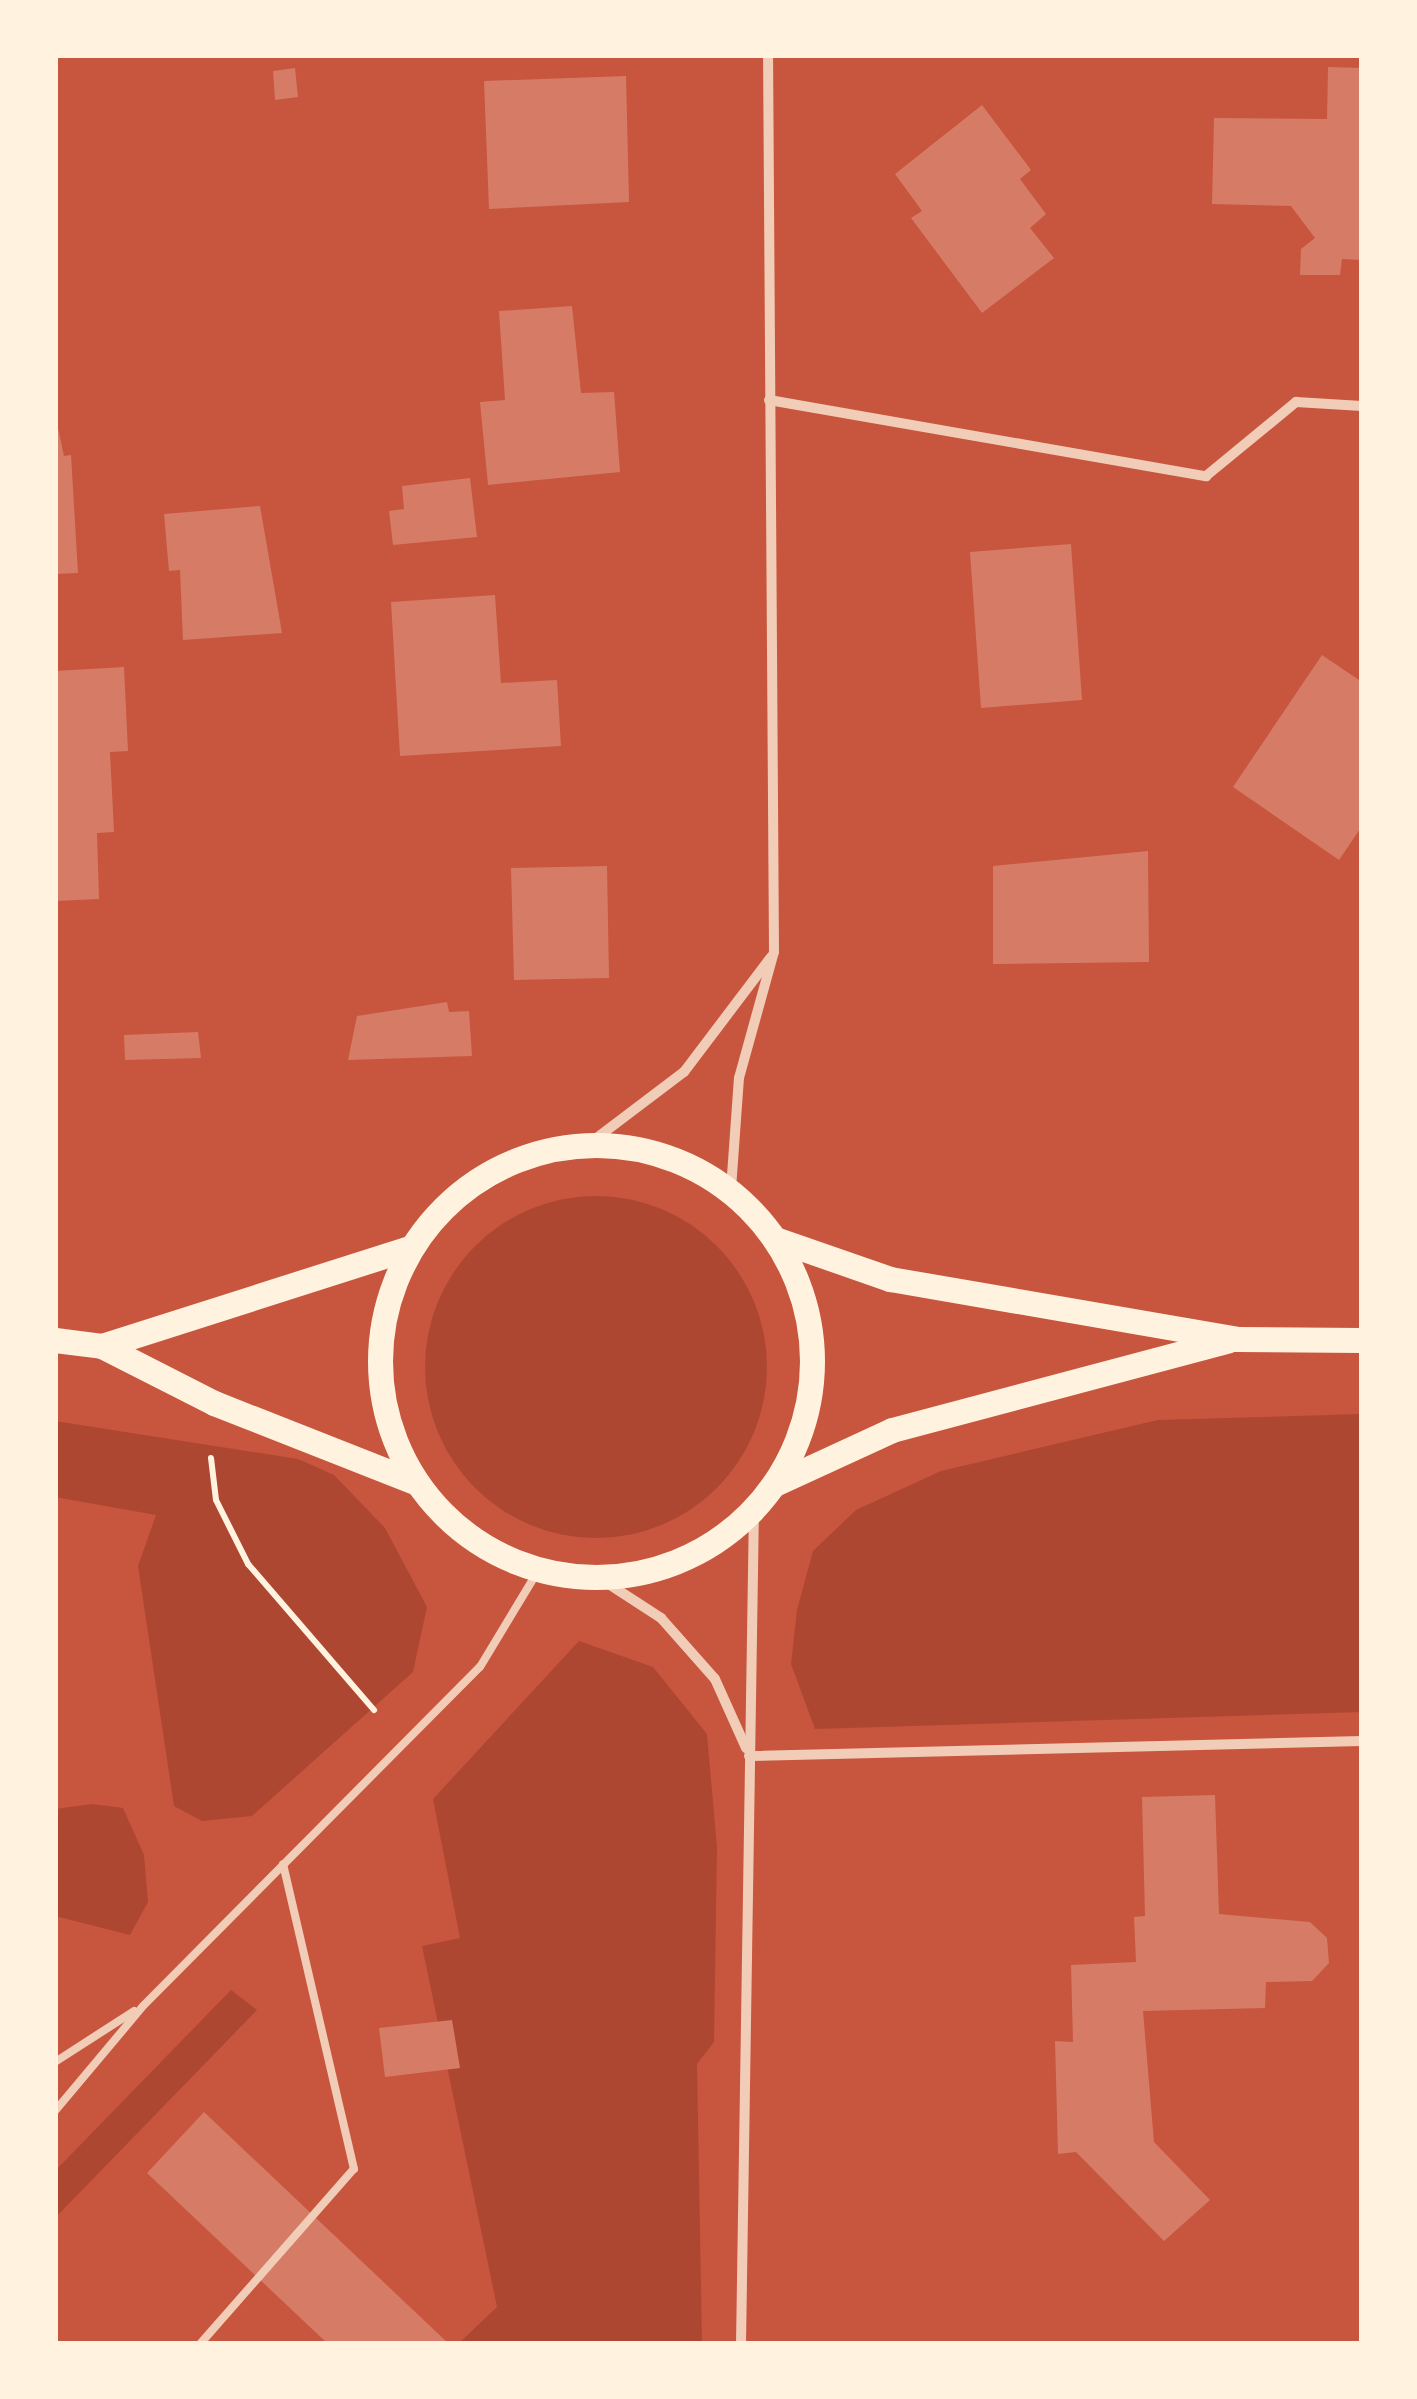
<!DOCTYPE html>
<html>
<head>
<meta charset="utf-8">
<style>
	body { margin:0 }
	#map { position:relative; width:1417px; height:2399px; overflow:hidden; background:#c8553d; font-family:"Space Grotesk",sans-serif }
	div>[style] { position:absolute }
	.green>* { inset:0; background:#ae4732 }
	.round { border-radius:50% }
	.building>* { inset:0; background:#d67c66 }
	.path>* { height:6px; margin:-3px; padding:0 3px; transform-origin:3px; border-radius:3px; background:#fff3e0 }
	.service>* { height:8px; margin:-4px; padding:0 4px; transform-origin:4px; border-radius:4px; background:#f1ccb7 }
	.minor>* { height:10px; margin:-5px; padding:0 5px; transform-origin:5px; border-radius:5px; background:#f1ccb7 }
	.primary>* { height:25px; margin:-12.5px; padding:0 12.5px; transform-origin:12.5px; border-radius:12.5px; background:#fff3e0 }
	.primary>.ring { margin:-12.5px; padding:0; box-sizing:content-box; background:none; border:25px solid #fff3e0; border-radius:50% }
	span { translate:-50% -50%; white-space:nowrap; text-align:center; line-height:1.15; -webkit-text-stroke:10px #fff3e0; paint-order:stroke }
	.frame { position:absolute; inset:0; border:58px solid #fff3e0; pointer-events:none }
</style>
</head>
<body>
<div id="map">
	<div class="green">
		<i class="round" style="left:425px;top:1196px;width:342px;height:342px"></i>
		<i style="clip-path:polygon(1362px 1414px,1362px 1712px,815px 1729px,791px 1664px,797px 1610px,813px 1551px,856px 1510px,941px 1471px,1158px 1420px)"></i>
		<i style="clip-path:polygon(55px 1421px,298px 1459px,334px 1475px,385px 1528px,427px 1607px,413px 1672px,252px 1816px,202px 1821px,174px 1806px,138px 1566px,156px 1515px,55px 1497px)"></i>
		<i style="clip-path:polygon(579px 1641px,653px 1667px,707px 1734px,717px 1847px,714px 2042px,697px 2064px,702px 2344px,458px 2344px,497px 2307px,422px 1946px,460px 1938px,433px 1799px)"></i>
		<i style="clip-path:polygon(92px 1804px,123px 1808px,144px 1855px,148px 1902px,130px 1935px,55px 1916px,55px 1809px)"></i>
		<i style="clip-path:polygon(231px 1990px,257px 2010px,55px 2218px,55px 2171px)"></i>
	</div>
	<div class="building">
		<i style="clip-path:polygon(1328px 67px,1362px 68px,1362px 260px,1342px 259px,1340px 275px,1300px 275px,1301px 249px,1315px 238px,1291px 206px,1212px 204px,1214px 118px,1327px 119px)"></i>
		<i style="clip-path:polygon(295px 68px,298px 97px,275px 100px,273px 71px)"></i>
		<i style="clip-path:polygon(626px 76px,629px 202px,489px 209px,484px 81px)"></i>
		<i style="clip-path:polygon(982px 105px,1031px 170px,1020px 179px,1046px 214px,1030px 228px,1054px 258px,982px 313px,911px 218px,922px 211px,895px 174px)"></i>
		<i style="clip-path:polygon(572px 306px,581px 393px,614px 392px,620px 472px,488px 485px,480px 402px,505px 400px,499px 311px)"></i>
		<i style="clip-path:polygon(55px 414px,64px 456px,71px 455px,78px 573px,55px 574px)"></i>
		<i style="clip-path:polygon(470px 478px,477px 537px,393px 545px,389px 511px,404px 509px,402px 486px)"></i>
		<i style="clip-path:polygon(260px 506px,282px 633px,183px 640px,180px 570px,169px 571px,164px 514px)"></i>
		<i style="clip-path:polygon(1071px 544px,1082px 700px,981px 708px,970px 552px)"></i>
		<i style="clip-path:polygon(495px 595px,501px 683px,557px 680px,561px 746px,400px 756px,391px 602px)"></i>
		<i style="clip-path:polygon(1322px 655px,1362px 682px,1362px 826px,1339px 860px,1233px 787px)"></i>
		<i style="clip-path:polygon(124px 667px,128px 751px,110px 752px,114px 832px,97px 833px,99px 899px,55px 901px,55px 671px)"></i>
		<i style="clip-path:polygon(1148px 851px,1149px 962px,993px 964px,993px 866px)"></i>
		<i style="clip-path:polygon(607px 866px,609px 978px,514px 980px,511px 868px)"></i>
		<i style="clip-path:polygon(447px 1002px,449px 1012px,469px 1011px,472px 1056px,348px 1060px,357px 1016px)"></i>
		<i style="clip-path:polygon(198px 1032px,201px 1058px,125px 1060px,124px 1035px)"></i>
		<i style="clip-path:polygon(1215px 1795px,1219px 1914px,1310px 1922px,1327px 1938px,1329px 1963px,1312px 1981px,1266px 1982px,1265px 2008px,1143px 2011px,1154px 2142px,1210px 2200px,1164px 2241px,1076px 2152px,1058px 2154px,1055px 2041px,1073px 2042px,1071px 1965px,1136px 1962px,1134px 1917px,1145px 1916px,1142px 1797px)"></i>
		<i style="clip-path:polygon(452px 2020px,460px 2068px,385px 2077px,379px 2028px)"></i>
		<i style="clip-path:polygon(204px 2112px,449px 2344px,328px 2344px,147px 2173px)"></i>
	</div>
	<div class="path">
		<i style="left:211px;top:1458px;width:42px;rotate:83.2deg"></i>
		<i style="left:216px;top:1500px;width:72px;rotate:63.4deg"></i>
		<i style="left:248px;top:1564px;width:193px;rotate:49.2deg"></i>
	</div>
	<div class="service">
		<i style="left:55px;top:2062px;width:94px;rotate:-32.8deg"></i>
		<i style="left:55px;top:2111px;width:137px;rotate:-50deg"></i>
		<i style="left:143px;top:2006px;width:478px;rotate:-45.2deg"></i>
		<i style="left:480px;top:1667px;width:112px;rotate:-58.9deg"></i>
		<i style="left:200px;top:2344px;width:233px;rotate:-48.7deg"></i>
		<i style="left:354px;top:2169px;width:313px;rotate:-103.1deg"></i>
	</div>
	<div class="minor">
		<i style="left:769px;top:400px;width:444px;rotate:9.9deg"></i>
		<i style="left:1206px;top:476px;width:117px;rotate:-39.4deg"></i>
		<i style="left:1296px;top:402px;width:66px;rotate:3.5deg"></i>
		<i style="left:590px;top:1143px;width:118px;rotate:-37.1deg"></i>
		<i style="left:684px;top:1072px;width:144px;rotate:-52.9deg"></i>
		<i style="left:731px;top:1189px;width:111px;rotate:-85.9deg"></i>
		<i style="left:739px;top:1078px;width:131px;rotate:-74.5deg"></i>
		<i style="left:774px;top:952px;width:897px;rotate:-90.38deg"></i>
		<i style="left:601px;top:1579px;width:72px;rotate:33deg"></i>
		<i style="left:661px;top:1618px;width:81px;rotate:48.5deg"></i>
		<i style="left:715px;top:1679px;width:76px;rotate:65.8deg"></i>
		<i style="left:749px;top:1756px;width:613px;rotate:-1.4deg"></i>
		<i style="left:741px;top:2344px;width:836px;rotate:-89.11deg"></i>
	</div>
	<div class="primary">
		<i class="ring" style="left:380px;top:1145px;width:407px;height:407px"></i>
		<i style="left:778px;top:1240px;width:119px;rotate:19.2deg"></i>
		<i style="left:890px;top:1279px;width:352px;rotate:9.8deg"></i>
		<i style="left:1237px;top:1339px;width:125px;rotate:0.5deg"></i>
		<i style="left:55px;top:1340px;width:47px;rotate:7.3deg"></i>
		<i style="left:102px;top:1346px;width:126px;rotate:27deg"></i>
		<i style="left:214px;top:1403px;width:218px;rotate:21.5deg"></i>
		<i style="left:102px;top:1346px;width:323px;rotate:-17.7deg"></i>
		<i style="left:777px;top:1483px;width:127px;rotate:-24.7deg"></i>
		<i style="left:892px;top:1430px;width:347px;rotate:-14.9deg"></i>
	</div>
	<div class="frame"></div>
</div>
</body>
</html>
